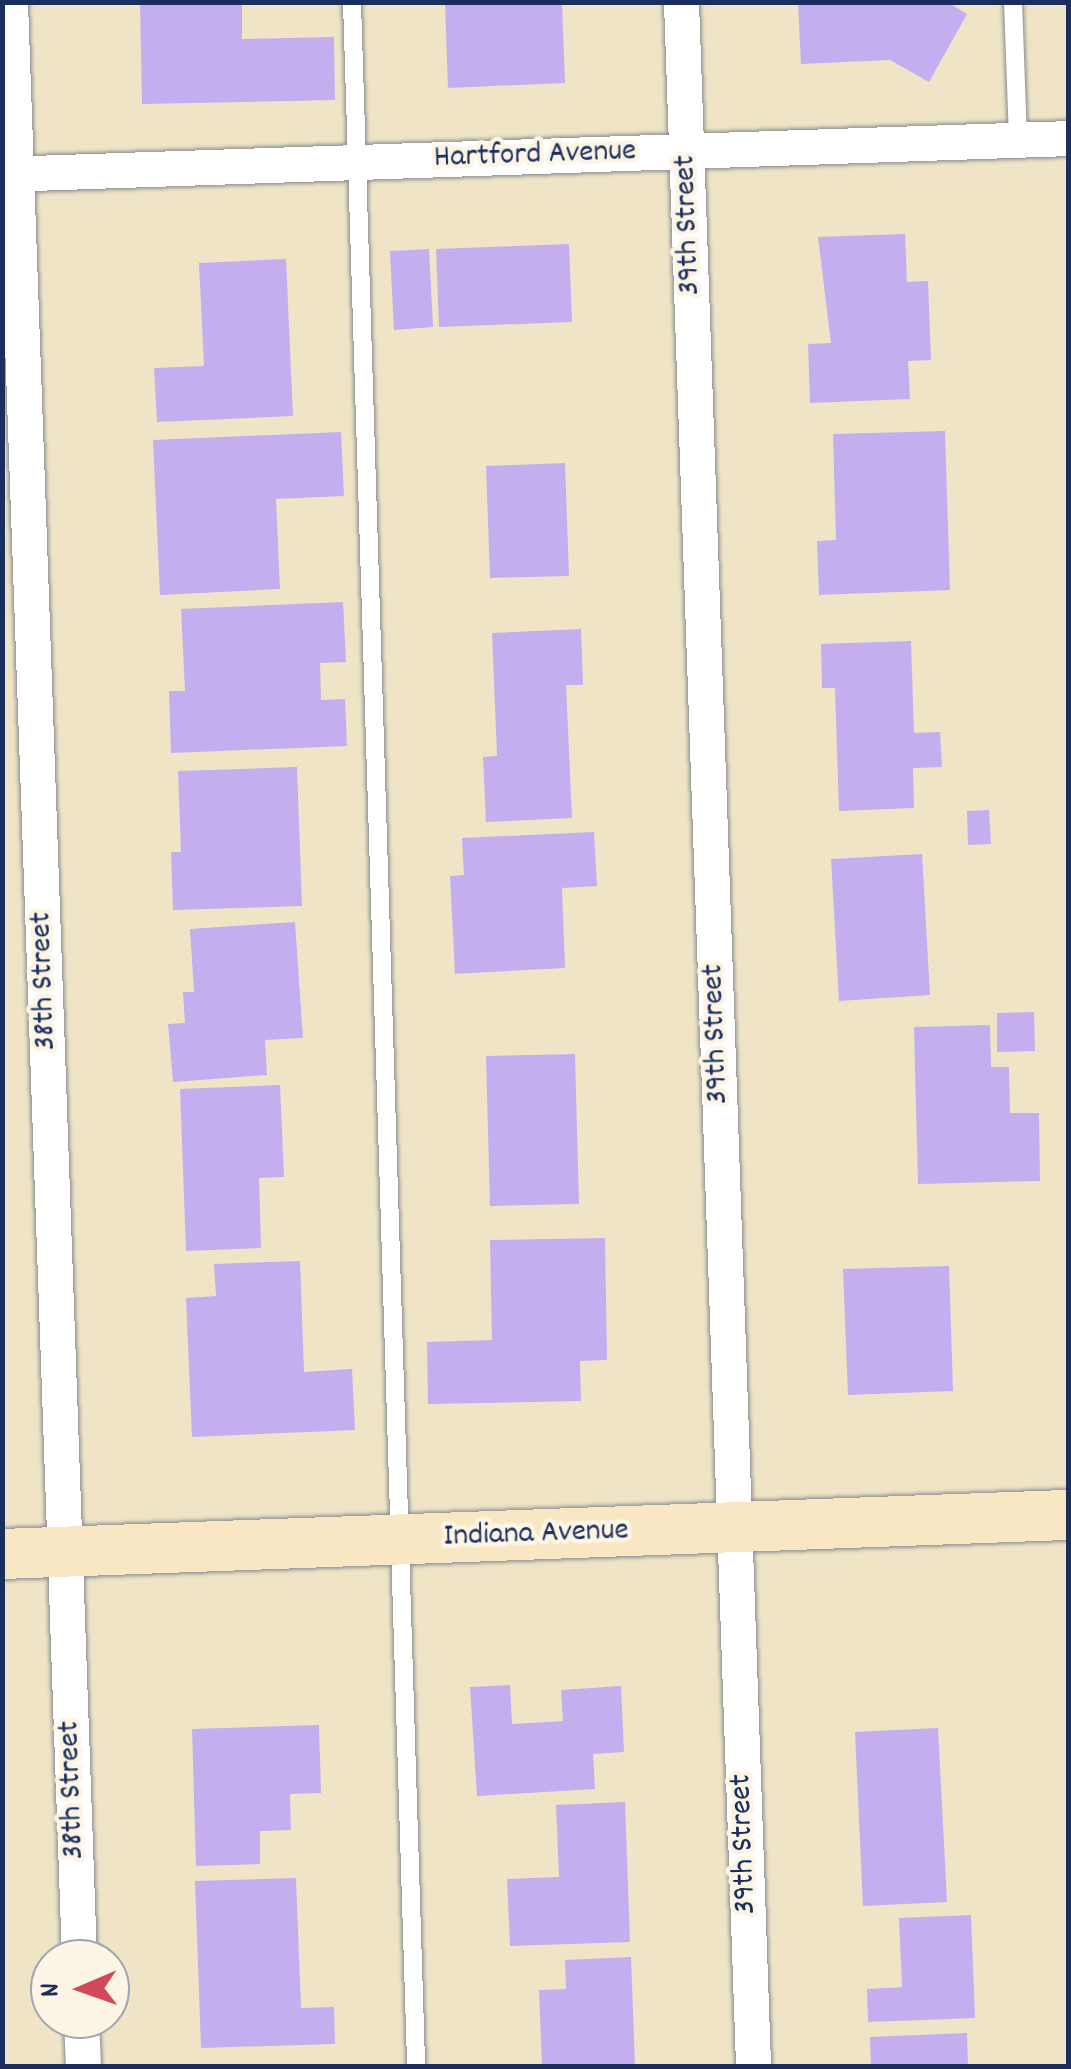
<!DOCTYPE html>
<html>
<head>
<meta charset="utf-8">
<style>
	body { margin:0 }
	#map { position:relative; width:1071px; height:2069px; overflow:hidden; background:#efe5c6; font-family:Dekko,sans-serif }
	div>[style] { position:absolute }
	.building>* { inset:0; background:#c3aef0 }
	.roads { filter:drop-shadow(0 0 2px #858a92) drop-shadow(0 0 2px #858a92) }
	.service>* { height:18px; margin:-9px; padding:0 9px; transform-origin:9px; border-radius:9px; background:#fff }
	.minor>* { height:35px; margin:-17.5px; padding:0 17.5px; transform-origin:17.5px; border-radius:17.5px; background:#fff }
	.secondary>* { height:50px; margin:-25px; padding:0 25px; transform-origin:25px; border-radius:25px; background:#f9e7c3 }
	span { translate:-50% -50%; white-space:nowrap; text-align:center; line-height:1.15; -webkit-text-stroke:9px #fcf5e5; paint-order:stroke }
	.street-label { font-size:32px; color:#1b2f5e }
	.frame { position:absolute; inset:0; border:5px solid #1b2f5e; pointer-events:none }
	.north { position:absolute; left:30px; top:1939px; width:100px; height:100px; box-sizing:border-box; background:#fcf5e5; border:2px solid #a2a6af; border-radius:50%; rotate:268deg; font-size:28px; font-weight:700; line-height:40px; text-align:center; color:#1b2f5e }
	.north::after { content:''; display:block; margin:auto; width:35px; height:45px; background:#d1495b; clip-path:polygon(50% 0,100% 100%,50% 72%,0 100%) }
</style>
</head>
<body>
<div id="map">
	<div class="building">
		<i style="clip-path:polygon(140px 2px,242px 2px,242px 39px,334px 37px,335px 100px,142px 104px)"></i>
		<i style="clip-path:polygon(445px 2px,562px 2px,565px 83px,448px 88px)"></i>
		<i style="clip-path:polygon(798px 2px,947px 2px,967px 14px,929px 82px,890px 60px,801px 64px)"></i>
		<i style="clip-path:polygon(905px 234px,907px 282px,928px 281px,931px 360px,908px 361px,910px 399px,810px 403px,808px 344px,831px 343px,818px 237px)"></i>
		<i style="clip-path:polygon(569px 244px,572px 322px,439px 327px,436px 249px)"></i>
		<i style="clip-path:polygon(429px 249px,433px 327px,394px 330px,390px 251px)"></i>
		<i style="clip-path:polygon(286px 259px,293px 416px,157px 422px,154px 368px,204px 366px,199px 263px)"></i>
		<i style="clip-path:polygon(945px 431px,950px 590px,819px 595px,817px 541px,836px 540px,833px 434px)"></i>
		<i style="clip-path:polygon(341px 432px,344px 496px,276px 499px,280px 589px,160px 595px,153px 440px)"></i>
		<i style="clip-path:polygon(565px 463px,569px 576px,490px 578px,486px 466px)"></i>
		<i style="clip-path:polygon(343px 602px,346px 662px,320px 663px,321px 700px,345px 699px,347px 746px,171px 753px,169px 691px,185px 691px,181px 609px)"></i>
		<i style="clip-path:polygon(581px 629px,583px 685px,566px 685px,572px 818px,486px 822px,483px 757px,497px 756px,492px 633px)"></i>
		<i style="clip-path:polygon(911px 641px,914px 733px,940px 732px,942px 767px,913px 768px,914px 808px,839px 811px,835px 688px,822px 688px,821px 644px)"></i>
		<i style="clip-path:polygon(297px 767px,302px 906px,173px 910px,171px 852px,181px 852px,178px 771px)"></i>
		<i style="clip-path:polygon(989px 810px,991px 844px,968px 845px,967px 811px)"></i>
		<i style="clip-path:polygon(594px 832px,597px 886px,562px 888px,565px 968px,455px 974px,450px 876px,464px 875px,462px 838px)"></i>
		<i style="clip-path:polygon(922px 854px,930px 995px,839px 1001px,831px 859px)"></i>
		<i style="clip-path:polygon(295px 922px,303px 1038px,265px 1040px,267px 1075px,173px 1082px,168px 1024px,185px 1023px,183px 992px,194px 992px,190px 929px)"></i>
		<i style="clip-path:polygon(1034px 1012px,1035px 1051px,997px 1052px,997px 1013px)"></i>
		<i style="clip-path:polygon(990px 1025px,991px 1067px,1009px 1067px,1010px 1113px,1039px 1113px,1040px 1181px,918px 1184px,914px 1027px)"></i>
		<i style="clip-path:polygon(575px 1054px,579px 1204px,490px 1206px,486px 1056px)"></i>
		<i style="clip-path:polygon(280px 1085px,284px 1177px,259px 1178px,261px 1248px,186px 1251px,180px 1089px)"></i>
		<i style="clip-path:polygon(605px 1238px,607px 1360px,580px 1361px,581px 1401px,428px 1404px,427px 1342px,492px 1340px,490px 1240px)"></i>
		<i style="clip-path:polygon(300px 1261px,304px 1372px,352px 1369px,355px 1430px,192px 1437px,186px 1298px,216px 1296px,214px 1264px)"></i>
		<i style="clip-path:polygon(949px 1266px,953px 1391px,848px 1395px,843px 1269px)"></i>
		<i style="clip-path:polygon(510px 1685px,512px 1724px,563px 1721px,561px 1690px,621px 1686px,624px 1752px,593px 1754px,595px 1789px,477px 1796px,470px 1687px)"></i>
		<i style="clip-path:polygon(319px 1725px,321px 1793px,290px 1794px,291px 1830px,260px 1831px,260px 1864px,196px 1866px,192px 1729px)"></i>
		<i style="clip-path:polygon(938px 1728px,947px 1902px,863px 1906px,855px 1732px)"></i>
		<i style="clip-path:polygon(625px 1802px,630px 1942px,510px 1946px,507px 1879px,559px 1877px,556px 1805px)"></i>
		<i style="clip-path:polygon(296px 1878px,301px 2008px,334px 2007px,335px 2044px,201px 2048px,195px 1881px)"></i>
		<i style="clip-path:polygon(971px 1915px,975px 2018px,868px 2022px,867px 1989px,902px 1987px,899px 1918px)"></i>
		<i style="clip-path:polygon(631px 1957px,635px 2066px,542px 2066px,539px 1990px,566px 1989px,565px 1960px)"></i>
		<i style="clip-path:polygon(967px 2033px,968px 2066px,871px 2066px,870px 2037px)"></i>
	</div>
	<div class="roads">
		<div class="service">
			<i style="left:352px;top:2px;width:2065px;rotate:88.22deg"></i>
			<i style="left:1013px;top:2px;width:138px;rotate:87.9deg"></i>
		</div>
		<div class="minor">
			<i style="left:10px;top:2px;width:1958px;rotate:87.98deg"></i>
			<i style="left:681px;top:2px;width:2065px;rotate:88deg"></i>
			<i style="left:2px;top:174px;width:1067px;rotate:-1.93deg"></i>
			<i style="left:81px;top:2019px;width:47px;rotate:87.6deg"></i>
		</div>
		<div class="secondary">
			<i style="left:2px;top:1554px;width:1067px;rotate:-2.1deg"></i>
		</div>
	</div>
	<div class="street-label">
		<span style="left:535px;top:156px;rotate:-2deg">Hartford Avenue</span>
		<span style="left:689px;top:225px;rotate:-92deg">39th Street</span>
		<span style="left:45px;top:981px;rotate:-92deg">38th Street</span>
		<span style="left:717px;top:1034px;rotate:-92deg">39th Street</span>
		<span style="left:536px;top:1535px;rotate:-2deg">Indiana Avenue</span>
		<span style="left:73px;top:1790px;rotate:-92deg">38th Street</span>
		<span style="left:745px;top:1844px;rotate:-92deg">39th Street</span>
	</div>
	<div class="frame"></div>
	<div class="north">N</div>
</div>
</body>
</html>
